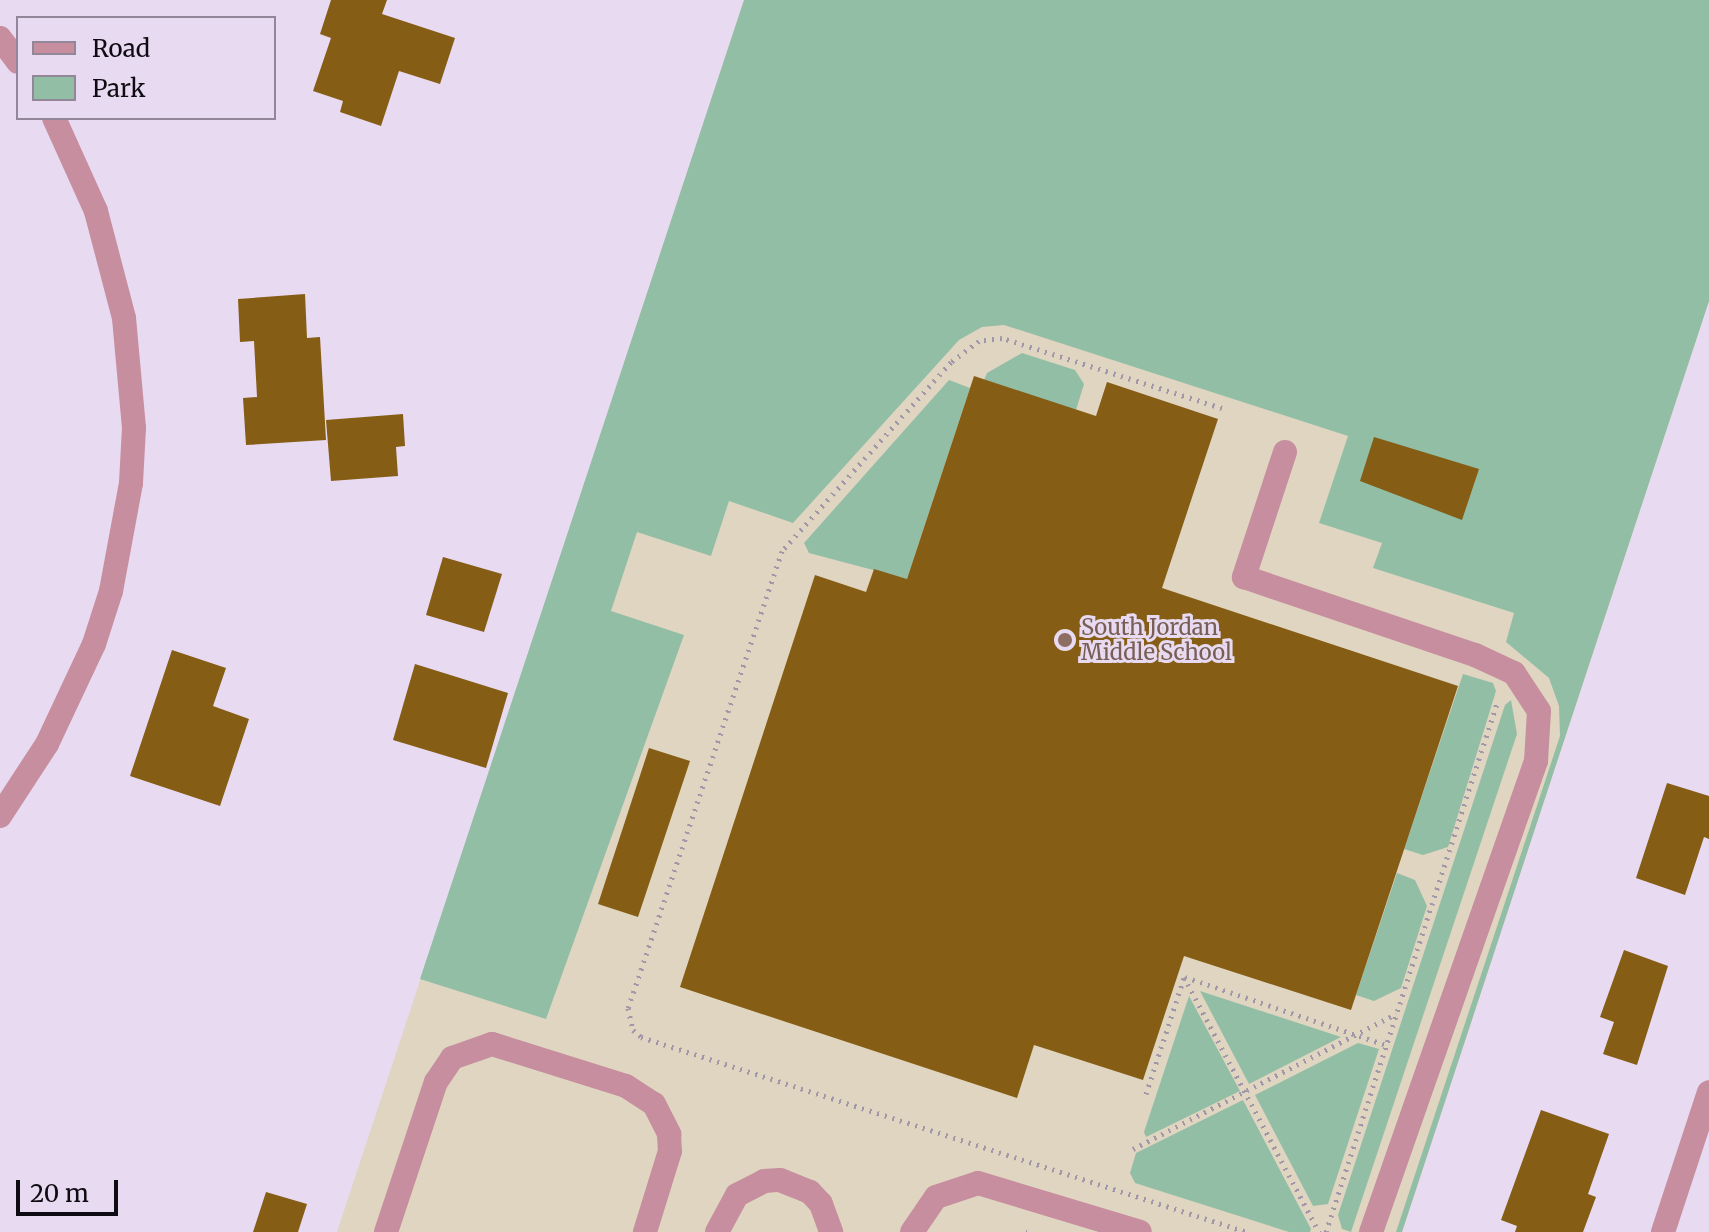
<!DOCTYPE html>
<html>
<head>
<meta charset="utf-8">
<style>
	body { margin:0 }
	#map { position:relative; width:1709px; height:1232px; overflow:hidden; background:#e8daf1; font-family:Merriweather,serif }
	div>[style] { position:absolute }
	.education>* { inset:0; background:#e0d5c0 }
	.green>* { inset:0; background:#92bea6 }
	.building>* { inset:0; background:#855d15 }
	.path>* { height:5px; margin-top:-2.5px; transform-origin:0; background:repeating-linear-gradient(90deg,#a297a9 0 2px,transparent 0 8px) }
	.minor>* { height:24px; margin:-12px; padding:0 12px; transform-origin:12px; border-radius:12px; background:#c68e9e }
	.dots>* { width:22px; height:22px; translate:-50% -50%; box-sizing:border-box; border:4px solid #e8daf1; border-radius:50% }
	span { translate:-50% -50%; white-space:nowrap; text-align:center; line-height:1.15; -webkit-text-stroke:6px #e8daf1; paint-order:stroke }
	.education-label { font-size:22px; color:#785e54 }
	.left { translate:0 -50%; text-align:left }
	.legend { position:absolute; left:16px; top:16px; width:260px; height:104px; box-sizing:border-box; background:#e8daf1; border:2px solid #918798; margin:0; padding:10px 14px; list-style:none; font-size:24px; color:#0f0b12 }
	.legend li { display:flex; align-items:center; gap:16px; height:40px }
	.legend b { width:40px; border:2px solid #918798 }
	.scale { position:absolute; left:16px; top:1180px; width:102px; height:36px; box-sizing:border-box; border:4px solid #0f0b12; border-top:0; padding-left:10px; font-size:24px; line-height:28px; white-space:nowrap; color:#0f0b12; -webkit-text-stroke:6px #e8daf1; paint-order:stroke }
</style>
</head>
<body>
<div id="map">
	<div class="education">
		<i style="clip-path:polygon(744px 0,1709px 0,1709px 301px,1402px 1232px,337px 1232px)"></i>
	</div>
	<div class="green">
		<i style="clip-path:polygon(744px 0,1709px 0,1709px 301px,1402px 1232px,1396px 1232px,1560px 736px,1559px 706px,1549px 678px,1506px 642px,1514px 613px,1373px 568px,1382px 543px,1319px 523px,1348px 436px,1004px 325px,982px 327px,959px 340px,793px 523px,729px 501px,711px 556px,637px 532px,611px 611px,684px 635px,546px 1019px,420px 979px)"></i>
		<i style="clip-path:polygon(1022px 353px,1075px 370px,1084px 384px,1076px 410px,984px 380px,987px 373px)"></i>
		<i style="clip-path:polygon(949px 380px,970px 388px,907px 579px,809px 553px,804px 543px)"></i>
		<i style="clip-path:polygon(1463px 674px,1493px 683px,1496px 691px,1448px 847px,1423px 855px,1404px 849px)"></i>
		<i style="clip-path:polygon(1511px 700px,1517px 734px,1351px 1232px,1342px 1229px,1338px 1215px,1505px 705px)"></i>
		<i style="clip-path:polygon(1397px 873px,1415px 880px,1427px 906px,1401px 988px,1374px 1001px,1356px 995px)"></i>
		<i style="clip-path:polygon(1200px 991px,1341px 1037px,1249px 1084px)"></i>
		<i style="clip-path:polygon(1189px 996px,1240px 1091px,1146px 1137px,1144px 1132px)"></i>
		<i style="clip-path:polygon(1358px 1043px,1379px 1049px,1328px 1204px,1313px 1206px,1255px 1095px)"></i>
		<i style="clip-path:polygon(1243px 1100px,1311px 1229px,1310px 1232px,1289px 1232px,1135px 1183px,1130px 1173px,1136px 1153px)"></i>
	</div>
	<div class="building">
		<i style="clip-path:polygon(331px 0,387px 0,382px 14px,455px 38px,440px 84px,399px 71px,381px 126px,340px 112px,343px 101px,313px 91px,331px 38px,320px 34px)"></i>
		<i style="clip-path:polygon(305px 294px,307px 338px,320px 337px,326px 440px,246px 445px,243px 398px,257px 397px,254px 341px,240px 342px,238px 299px)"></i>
		<i style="clip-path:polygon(974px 376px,1096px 416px,1107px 382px,1218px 419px,1162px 588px,1458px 686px,1351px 1010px,1184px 956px,1143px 1080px,1034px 1045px,1017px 1098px,680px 987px,815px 575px,866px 592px,874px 569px,907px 579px)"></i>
		<i style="clip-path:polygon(403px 414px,405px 446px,396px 447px,398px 476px,331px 481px,326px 420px)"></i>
		<i style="clip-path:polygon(1374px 437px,1479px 469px,1462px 520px,1360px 481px)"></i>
		<i style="clip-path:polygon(443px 557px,502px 574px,484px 632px,426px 615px)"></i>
		<i style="clip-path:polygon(172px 650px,226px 668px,213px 706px,249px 719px,220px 806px,130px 776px)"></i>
		<i style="clip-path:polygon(415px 664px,508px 693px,486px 768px,393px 740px)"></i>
		<i style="clip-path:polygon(649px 748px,690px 761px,638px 917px,598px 904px)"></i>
		<i style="clip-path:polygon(1667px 783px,1709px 796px,1709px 839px,1704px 837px,1685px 895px,1636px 878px)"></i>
		<i style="clip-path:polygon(1624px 950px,1668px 966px,1637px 1065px,1603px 1054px,1614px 1022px,1600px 1017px)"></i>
		<i style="clip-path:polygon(1541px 1110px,1609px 1134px,1588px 1194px,1596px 1197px,1583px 1232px,1515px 1232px,1517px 1226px,1501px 1220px)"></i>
		<i style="clip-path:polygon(266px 1192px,307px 1204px,298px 1232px,253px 1232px)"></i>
	</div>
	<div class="path">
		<i style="left:1222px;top:408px;width:231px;rotate:-162.3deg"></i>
		<i style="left:1002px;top:338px;width:23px;rotate:173deg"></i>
		<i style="left:979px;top:341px;width:35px;rotate:143deg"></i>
		<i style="left:951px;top:362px;width:254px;rotate:131.8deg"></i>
		<i style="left:782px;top:551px;width:482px;rotate:108.6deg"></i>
		<i style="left:628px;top:1008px;width:23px;rotate:77deg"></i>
		<i style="left:633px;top:1030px;width:11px;rotate:41deg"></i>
		<i style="left:641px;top:1037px;width:637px;rotate:17.84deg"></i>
		<i style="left:1184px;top:977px;width:289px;rotate:62.1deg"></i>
		<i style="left:1185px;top:977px;width:212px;rotate:18.7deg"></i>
		<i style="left:1146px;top:1094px;width:122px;rotate:-71.9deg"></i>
		<i style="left:1133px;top:1149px;width:296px;rotate:-27.2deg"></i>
		<i style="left:1026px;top:1232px;width:1px"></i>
		<i style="left:1326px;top:1232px;width:559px;rotate:-72.08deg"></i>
	</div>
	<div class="minor">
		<i style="left:0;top:38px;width:30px;rotate:53deg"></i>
		<i style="left:1285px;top:452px;width:132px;rotate:108.2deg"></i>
		<i style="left:1244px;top:577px;width:244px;rotate:18.7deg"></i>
		<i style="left:1475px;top:655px;width:43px;rotate:24.8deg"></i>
		<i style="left:1514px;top:673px;width:45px;rotate:56.7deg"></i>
		<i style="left:1539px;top:711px;width:50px;rotate:93.4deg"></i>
		<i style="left:1536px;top:761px;width:499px;rotate:109.3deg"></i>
		<i style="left:0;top:816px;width:86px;rotate:-56.9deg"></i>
		<i style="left:47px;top:744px;width:110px;rotate:-64.8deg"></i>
		<i style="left:94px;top:644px;width:56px;rotate:-72.2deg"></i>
		<i style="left:111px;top:591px;width:110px;rotate:-79.5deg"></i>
		<i style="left:131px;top:483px;width:55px;rotate:-86.9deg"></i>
		<i style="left:134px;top:428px;width:110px;rotate:-95.2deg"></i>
		<i style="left:124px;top:318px;width:111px;rotate:-104.7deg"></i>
		<i style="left:96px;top:211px;width:102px;rotate:-114.3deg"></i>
		<i style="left:386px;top:1232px;width:158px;rotate:-71.6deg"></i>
		<i style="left:436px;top:1082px;width:29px;rotate:-56deg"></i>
		<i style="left:452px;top:1058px;width:42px;rotate:-19.3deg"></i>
		<i style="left:492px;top:1044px;width:140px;rotate:17.4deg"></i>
		<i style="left:626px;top:1086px;width:33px;rotate:33deg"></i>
		<i style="left:654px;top:1104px;width:34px;rotate:63deg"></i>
		<i style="left:669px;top:1134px;width:17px;rotate:87deg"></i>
		<i style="left:670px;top:1151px;width:85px;rotate:107.2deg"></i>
		<i style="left:717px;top:1232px;width:42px;rotate:-61.6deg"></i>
		<i style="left:737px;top:1195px;width:30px;rotate:-27deg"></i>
		<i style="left:764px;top:1181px;width:16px;rotate:-4deg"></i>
		<i style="left:780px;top:1180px;width:32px;rotate:22deg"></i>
		<i style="left:810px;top:1192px;width:16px;rotate:47deg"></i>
		<i style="left:821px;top:1204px;width:30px;rotate:70deg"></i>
		<i style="left:912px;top:1232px;width:42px;rotate:-55.6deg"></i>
		<i style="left:936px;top:1197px;width:44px;rotate:-18.4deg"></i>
		<i style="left:978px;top:1183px;width:169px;rotate:16.8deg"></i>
		<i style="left:1663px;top:1232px;width:147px;rotate:-71.8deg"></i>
	</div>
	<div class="dots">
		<i style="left:1065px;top:640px;background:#8d6e63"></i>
	</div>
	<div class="education-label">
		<span class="left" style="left:1081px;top:640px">South Jordan<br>Middle School</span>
	</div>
	<ul class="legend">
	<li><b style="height:10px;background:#c68e9e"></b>Road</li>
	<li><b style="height:22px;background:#92bea6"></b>Park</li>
	</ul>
	<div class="scale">20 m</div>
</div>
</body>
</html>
